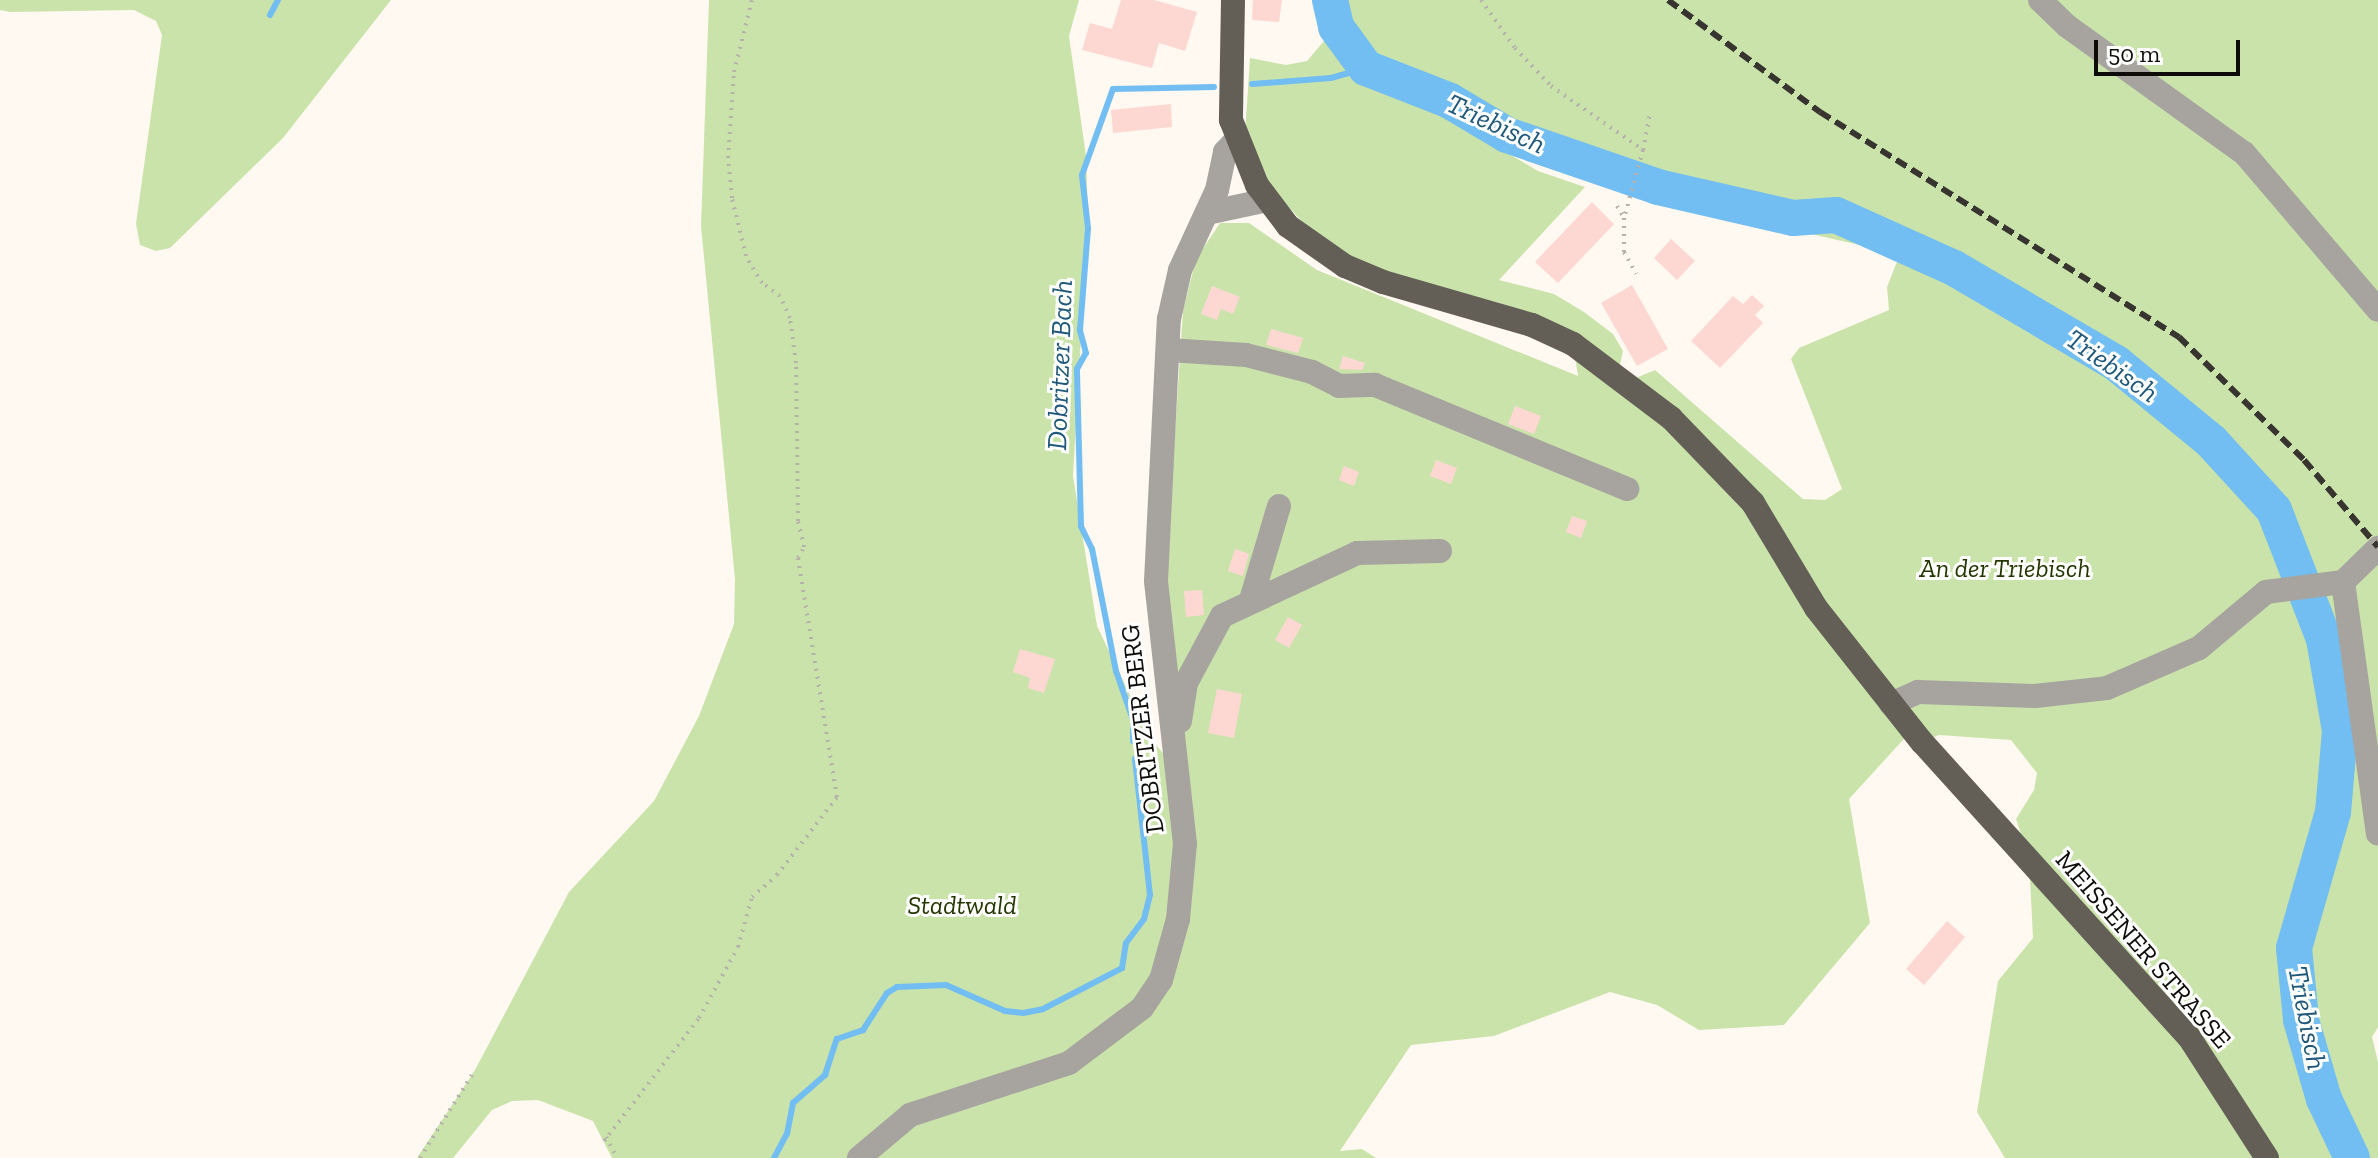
<!DOCTYPE html>
<html>
<head>
<meta charset="utf-8">
<style>
	body { margin:0 }
	#map { position:relative; width:2378px; height:1158px; overflow:hidden; background:#fff9f1; font-family:"Zilla Slab",serif }
	div>[style] { position:absolute }
	.green>* { inset:0; background:#cae3aa }
	.stream>* { height:6px; margin:-3px; padding:0 3px; transform-origin:3px; border-radius:3px; background:#72bdf1 }
	.river>* { height:36px; margin:-18px; padding:0 18px; transform-origin:18px; border-radius:18px; background:#72bdf1 }
	.building>* { inset:0; background:#fdd8d3 }
	.path>* { height:4px; margin-top:-2px; transform-origin:0; background:repeating-linear-gradient(90deg,#b6b1ab 0 2px,transparent 0 8px) }
	.minor>* { height:24px; margin:-12px; padding:0 12px; transform-origin:12px; border-radius:12px; background:#a7a4a0 }
	.major>* { height:24px; margin:-12px; padding:0 12px; transform-origin:12px; border-radius:12px; background:#635f57 }
	.rail>* { height:6px; margin-top:-3px; transform-origin:0; background:repeating-linear-gradient(90deg,#383531 0 12px,transparent 0 18px) }
	span { translate:-50% -50%; white-space:nowrap; text-align:center; line-height:1.15; -webkit-text-stroke:6px #fff; paint-order:stroke }
	.park-label { font-size:26px; color:#243700; font-style:italic }
	.street-label { font-size:26px; color:#0e0c09 }
	.water-label { font-size:28px; color:#20587b; font-style:italic }
	.scale { position:absolute; left:2094px; top:40px; width:146px; height:36px; box-sizing:border-box; border:4px solid #0e0c09; border-top:0; padding-left:10px; font-size:24px; line-height:28px; white-space:nowrap; color:#0e0c09; -webkit-text-stroke:6px #fff; paint-order:stroke }
</style>
</head>
<body>
<div id="map">
	<div class="green">
		<i style="clip-path:polygon(0 0,391px 0,283px 138px,170px 248px,156px 251px,140px 245px,136px 224px,162px 35px,156px 21px,134px 10px,10px 12px,0 10px)"></i>
		<i style="clip-path:polygon(709px 0,1079px 0,1069px 36px,1086px 156px,1088px 216px,1073px 476px,1097px 626px,1150px 737px,1188px 785px,1166px 570px,1183px 311px,1196px 259px,1220px 223px,1249px 223px,1317px 270px,1578px 376px,1573px 344px,1626px 382px,1655px 370px,1803px 499px,1825px 500px,1842px 489px,1791px 359px,1799px 348px,1889px 310px,1887px 287px,1900px 254px,1802px 232px,1793px 218px,1658px 187px,1507px 135px,1450px 101px,1366px 68px,1352px 84px,1357px 80px,1441px 114px,1538px 171px,1585px 187px,1499px 280px,1554px 294px,1584px 312px,1613px 334px,1623px 351px,1619px 370px,1573px 336px,1499px 303px,1379px 271px,1319px 240px,1271px 188px,1245px 133px,1250px 58px,1286px 65px,1307px 61px,1336px 27px,1330px 0,2378px 0,2378px 1027px,2372px 1037px,2378px 1062px,2378px 1158px,2005px 1158px,1977px 1112px,1998px 981px,2033px 938px,2029px 859px,2016px 819px,2034px 790px,2037px 773px,2011px 740px,1939px 735px,1922px 742px,1913px 729px,1849px 799px,1870px 923px,1784px 1025px,1699px 1030px,1657px 1005px,1610px 992px,1494px 1036px,1411px 1045px,1340px 1151px,1362px 1149px,1376px 1158px,612px 1158px,593px 1121px,538px 1100px,512px 1101px,492px 1110px,453px 1158px,417px 1158px,475px 1070px,569px 892px,654px 801px,699px 716px,734px 624px,735px 579px,701px 226px)"></i>
	</div>
	<div class="stream">
		<i style="left:270px;top:15px;width:17px;rotate:-62deg"></i>
		<i style="left:1252px;top:84px;width:79px;rotate:-4.3deg"></i>
		<i style="left:1331px;top:78px;width:36px;rotate:-16deg"></i>
		<i style="left:1133px;top:741px;width:21px;rotate:-90deg"></i>
		<i style="left:1133px;top:720px;width:52px;rotate:-109.1deg"></i>
		<i style="left:1116px;top:671px;width:124px;rotate:-101.1deg"></i>
		<i style="left:1092px;top:549px;width:25px;rotate:-116deg"></i>
		<i style="left:1081px;top:526px;width:157px;rotate:-91.5deg"></i>
		<i style="left:1077px;top:369px;width:18px;rotate:-61deg"></i>
		<i style="left:1086px;top:353px;width:24px;rotate:-105deg"></i>
		<i style="left:1080px;top:330px;width:102px;rotate:-85.5deg"></i>
		<i style="left:1088px;top:228px;width:53px;rotate:-96.5deg"></i>
		<i style="left:1082px;top:175px;width:91px;rotate:-70.2deg"></i>
		<i style="left:1113px;top:89px;width:101px;rotate:-1.1deg"></i>
		<i style="left:774px;top:1158px;width:27px;rotate:-62deg"></i>
		<i style="left:787px;top:1134px;width:32px;rotate:-79deg"></i>
		<i style="left:793px;top:1103px;width:43px;rotate:-41.2deg"></i>
		<i style="left:825px;top:1075px;width:38px;rotate:-72deg"></i>
		<i style="left:837px;top:1039px;width:28px;rotate:-19deg"></i>
		<i style="left:863px;top:1030px;width:44px;rotate:-57deg"></i>
		<i style="left:887px;top:993px;width:12px;rotate:-31deg"></i>
		<i style="left:897px;top:987px;width:49px;rotate:-2.3deg"></i>
		<i style="left:946px;top:985px;width:64px;rotate:23.8deg"></i>
		<i style="left:1005px;top:1011px;width:18px;rotate:6deg"></i>
		<i style="left:1023px;top:1013px;width:20px;rotate:-11deg"></i>
		<i style="left:1043px;top:1009px;width:89px;rotate:-27.4deg"></i>
		<i style="left:1122px;top:968px;width:25px;rotate:-81deg"></i>
		<i style="left:1126px;top:943px;width:30px;rotate:-53deg"></i>
		<i style="left:1144px;top:919px;width:25px;rotate:-76deg"></i>
		<i style="left:1150px;top:895px;width:137px;rotate:-96.3deg"></i>
	</div>
	<div class="river">
		<i style="left:1330px;top:0;width:28px;rotate:77deg"></i>
		<i style="left:1336px;top:27px;width:51px;rotate:53.8deg"></i>
		<i style="left:1366px;top:68px;width:90px;rotate:21.4deg"></i>
		<i style="left:1450px;top:101px;width:66px;rotate:30.8deg"></i>
		<i style="left:1507px;top:135px;width:160px;rotate:19deg"></i>
		<i style="left:1658px;top:187px;width:139px;rotate:12.9deg"></i>
		<i style="left:1793px;top:218px;width:43px;rotate:-4deg"></i>
		<i style="left:1836px;top:215px;width:129px;rotate:24.2deg"></i>
		<i style="left:1954px;top:268px;width:188px;rotate:30.4deg"></i>
		<i style="left:2116px;top:363px;width:123px;rotate:39.4deg"></i>
		<i style="left:2211px;top:441px;width:93px;rotate:47.6deg"></i>
		<i style="left:2274px;top:510px;width:138px;rotate:68.8deg"></i>
		<i style="left:2324px;top:639px;width:93px;rotate:80.1deg"></i>
		<i style="left:2340px;top:731px;width:81px;rotate:94.9deg"></i>
		<i style="left:2333px;top:812px;width:141px;rotate:106deg"></i>
		<i style="left:2294px;top:948px;width:72px;rotate:84.4deg"></i>
		<i style="left:2301px;top:1020px;width:82px;rotate:73.8deg"></i>
		<i style="left:2324px;top:1099px;width:65px;rotate:64.6deg"></i>
	</div>
	<div class="building">
		<i style="clip-path:polygon(1121px 0,1154px 0,1197px 12px,1185px 51px,1159px 43px,1152px 68px,1082px 50px,1090px 23px,1112px 29px)"></i>
		<i style="clip-path:polygon(1253px 0,1282px 0,1279px 22px,1252px 20px)"></i>
		<i style="clip-path:polygon(1171px 104px,1172px 127px,1113px 133px,1111px 110px)"></i>
		<i style="clip-path:polygon(1592px 202px,1614px 224px,1558px 283px,1535px 262px)"></i>
		<i style="clip-path:polygon(1671px 239px,1695px 261px,1677px 280px,1654px 258px)"></i>
		<i style="clip-path:polygon(1632px 285px,1668px 349px,1637px 366px,1601px 303px)"></i>
		<i style="clip-path:polygon(1212px 286px,1240px 297px,1233px 314px,1221px 309px,1217px 320px,1201px 314px)"></i>
		<i style="clip-path:polygon(1752px 295px,1764px 306px,1755px 315px,1763px 323px,1720px 368px,1691px 341px,1733px 296px,1743px 304px)"></i>
		<i style="clip-path:polygon(1271px 329px,1303px 338px,1298px 353px,1266px 345px)"></i>
		<i style="clip-path:polygon(1343px 356px,1365px 363px,1362px 370px,1339px 369px)"></i>
		<i style="clip-path:polygon(1515px 406px,1541px 416px,1534px 434px,1508px 424px)"></i>
		<i style="clip-path:polygon(1436px 460px,1457px 468px,1451px 484px,1430px 476px)"></i>
		<i style="clip-path:polygon(1344px 466px,1359px 472px,1354px 486px,1339px 480px)"></i>
		<i style="clip-path:polygon(1572px 516px,1587px 521px,1581px 538px,1566px 532px)"></i>
		<i style="clip-path:polygon(1235px 549px,1249px 554px,1243px 576px,1228px 571px)"></i>
		<i style="clip-path:polygon(1202px 590px,1204px 615px,1186px 617px,1184px 591px)"></i>
		<i style="clip-path:polygon(1288px 617px,1302px 625px,1289px 648px,1275px 640px)"></i>
		<i style="clip-path:polygon(1020px 649px,1055px 659px,1044px 693px,1028px 688px,1030px 678px,1013px 672px)"></i>
		<i style="clip-path:polygon(1217px 689px,1242px 694px,1234px 738px,1208px 733px)"></i>
		<i style="clip-path:polygon(1947px 921px,1965px 937px,1924px 985px,1906px 969px)"></i>
	</div>
	<div class="path">
		<i style="left:1481px;top:0;width:59px;rotate:54.7deg"></i>
		<i style="left:1515px;top:48px;width:52px;rotate:46.5deg"></i>
		<i style="left:1551px;top:86px;width:112px;rotate:34.8deg"></i>
		<i style="left:1643px;top:150px;width:71px;rotate:105.6deg"></i>
		<i style="left:1624px;top:218px;width:34px;rotate:90deg"></i>
		<i style="left:1624px;top:252px;width:25px;rotate:61deg"></i>
		<i style="left:1643px;top:150px;width:36px;rotate:-79deg"></i>
		<i style="left:1617px;top:206px;width:14px;rotate:60deg"></i>
		<i style="left:606px;top:1137px;width:24px;rotate:62deg"></i>
		<i style="left:604px;top:1141px;width:155px;rotate:-52.3deg"></i>
		<i style="left:699px;top:1018px;width:81px;rotate:-61.2deg"></i>
		<i style="left:738px;top:947px;width:52px;rotate:-74.4deg"></i>
		<i style="left:752px;top:897px;width:33px;rotate:-41deg"></i>
		<i style="left:777px;top:875px;width:98px;rotate:-52.4deg"></i>
		<i style="left:837px;top:797px;width:242px;rotate:-99.3deg"></i>
		<i style="left:798px;top:558px;width:13px;rotate:-61deg"></i>
		<i style="left:804px;top:547px;width:27px;rotate:-103deg"></i>
		<i style="left:798px;top:521px;width:158px;rotate:-90.7deg"></i>
		<i style="left:796px;top:363px;width:45px;rotate:-97.6deg"></i>
		<i style="left:790px;top:318px;width:24px;rotate:-114deg"></i>
		<i style="left:780px;top:296px;width:22px;rotate:-144deg"></i>
		<i style="left:762px;top:283px;width:31px;rotate:-121deg"></i>
		<i style="left:746px;top:256px;width:60px;rotate:-103.6deg"></i>
		<i style="left:732px;top:198px;width:40px;rotate:-95.7deg"></i>
		<i style="left:728px;top:158px;width:86px;rotate:-86deg"></i>
		<i style="left:734px;top:72px;width:74px;rotate:-76deg"></i>
		<i style="left:420px;top:1158px;width:104px;rotate:-58deg"></i>
	</div>
	<div class="minor">
		<i style="left:2040px;top:0;width:37px;rotate:44deg"></i>
		<i style="left:2067px;top:26px;width:218px;rotate:35.7deg"></i>
		<i style="left:2244px;top:153px;width:206px;rotate:49.5deg"></i>
		<i style="left:1207px;top:213px;width:62px;rotate:-12deg"></i>
		<i style="left:1169px;top:350px;width:77px;rotate:3.7deg"></i>
		<i style="left:1246px;top:355px;width:68px;rotate:14.4deg"></i>
		<i style="left:1312px;top:372px;width:30px;rotate:27deg"></i>
		<i style="left:1339px;top:386px;width:36px;rotate:-2deg"></i>
		<i style="left:1375px;top:385px;width:273px;rotate:22.4deg"></i>
		<i style="left:2343px;top:582px;width:254px;rotate:82.1deg"></i>
		<i style="left:1251px;top:600px;width:98px;rotate:-73.4deg"></i>
		<i style="left:1891px;top:704px;width:30px;rotate:-24deg"></i>
		<i style="left:1918px;top:692px;width:117px;rotate:2deg"></i>
		<i style="left:2035px;top:696px;width:72px;rotate:-6.3deg"></i>
		<i style="left:2107px;top:688px;width:100px;rotate:-23.5deg"></i>
		<i style="left:2199px;top:648px;width:87px;rotate:-39.9deg"></i>
		<i style="left:2266px;top:592px;width:78px;rotate:-7.4deg"></i>
		<i style="left:2343px;top:582px;width:49px;rotate:-44.2deg"></i>
		<i style="left:1180px;top:721px;width:38px;rotate:-81deg"></i>
		<i style="left:1186px;top:683px;width:76px;rotate:-61.8deg"></i>
		<i style="left:1222px;top:616px;width:149px;rotate:-25deg"></i>
		<i style="left:1357px;top:553px;width:83px;rotate:-1.4deg"></i>
		<i style="left:859px;top:1158px;width:67px;rotate:-40.1deg"></i>
		<i style="left:910px;top:1115px;width:167px;rotate:-18.1deg"></i>
		<i style="left:1069px;top:1063px;width:91px;rotate:-37deg"></i>
		<i style="left:1142px;top:1008px;width:34px;rotate:-56deg"></i>
		<i style="left:1161px;top:980px;width:63px;rotate:-74.4deg"></i>
		<i style="left:1178px;top:919px;width:75px;rotate:-84.7deg"></i>
		<i style="left:1185px;top:844px;width:265px;rotate:-96.3deg"></i>
		<i style="left:1156px;top:581px;width:262px;rotate:-87.2deg"></i>
		<i style="left:1169px;top:319px;width:50px;rotate:-77.3deg"></i>
		<i style="left:1180px;top:270px;width:88px;rotate:-65.2deg"></i>
		<i style="left:1217px;top:190px;width:39px;rotate:-78deg"></i>
		<i style="left:1225px;top:152px;width:16px;rotate:-47deg"></i>
	</div>
	<div class="major">
		<i style="left:1233px;top:0;width:120px;rotate:91deg"></i>
		<i style="left:1231px;top:120px;width:70px;rotate:68.2deg"></i>
		<i style="left:1257px;top:185px;width:51px;rotate:52.9deg"></i>
		<i style="left:1288px;top:226px;width:70px;rotate:35.1deg"></i>
		<i style="left:1345px;top:266px;width:41px;rotate:22.8deg"></i>
		<i style="left:1383px;top:282px;width:155px;rotate:16.1deg"></i>
		<i style="left:1532px;top:325px;width:45px;rotate:24.9deg"></i>
		<i style="left:1573px;top:344px;width:123px;rotate:37.1deg"></i>
		<i style="left:1671px;top:418px;width:118px;rotate:46deg"></i>
		<i style="left:1753px;top:503px;width:122px;rotate:59deg"></i>
		<i style="left:1816px;top:608px;width:171px;rotate:51.7deg"></i>
		<i style="left:1922px;top:742px;width:398px;rotate:47.9deg"></i>
		<i style="left:2189px;top:1037px;width:144px;rotate:57.2deg"></i>
	</div>
	<div class="rail">
		<i style="left:1668px;top:0;width:189px;rotate:36.4deg"></i>
		<i style="left:1820px;top:112px;width:424px;rotate:32.1deg"></i>
		<i style="left:2179px;top:337px;width:175px;rotate:44.5deg"></i>
		<i style="left:2304px;top:460px;width:114px;rotate:49.6deg"></i>
	</div>
	<div class="park-label">
		<span style="left:2005px;top:569px">An der Triebisch</span>
		<span style="left:962px;top:906px">Stadtwald</span>
	</div>
	<div class="street-label">
		<span style="left:1143px;top:729px;rotate:-97deg">DOBRITZER BERG</span>
		<span style="left:2143px;top:950px;rotate:49deg">MEISSENER STRASSE</span>
	</div>
	<div class="water-label">
		<span style="left:1496px;top:124px;rotate:25deg">Triebisch</span>
		<span style="left:1060px;top:365px;rotate:-88deg">Dobritzer Bach</span>
		<span style="left:2112px;top:366px;rotate:35deg">Triebisch</span>
		<span style="left:2307px;top:1018px;rotate:79deg">Triebisch</span>
	</div>
	<div class="scale">50 m</div>
</div>
</body>
</html>
